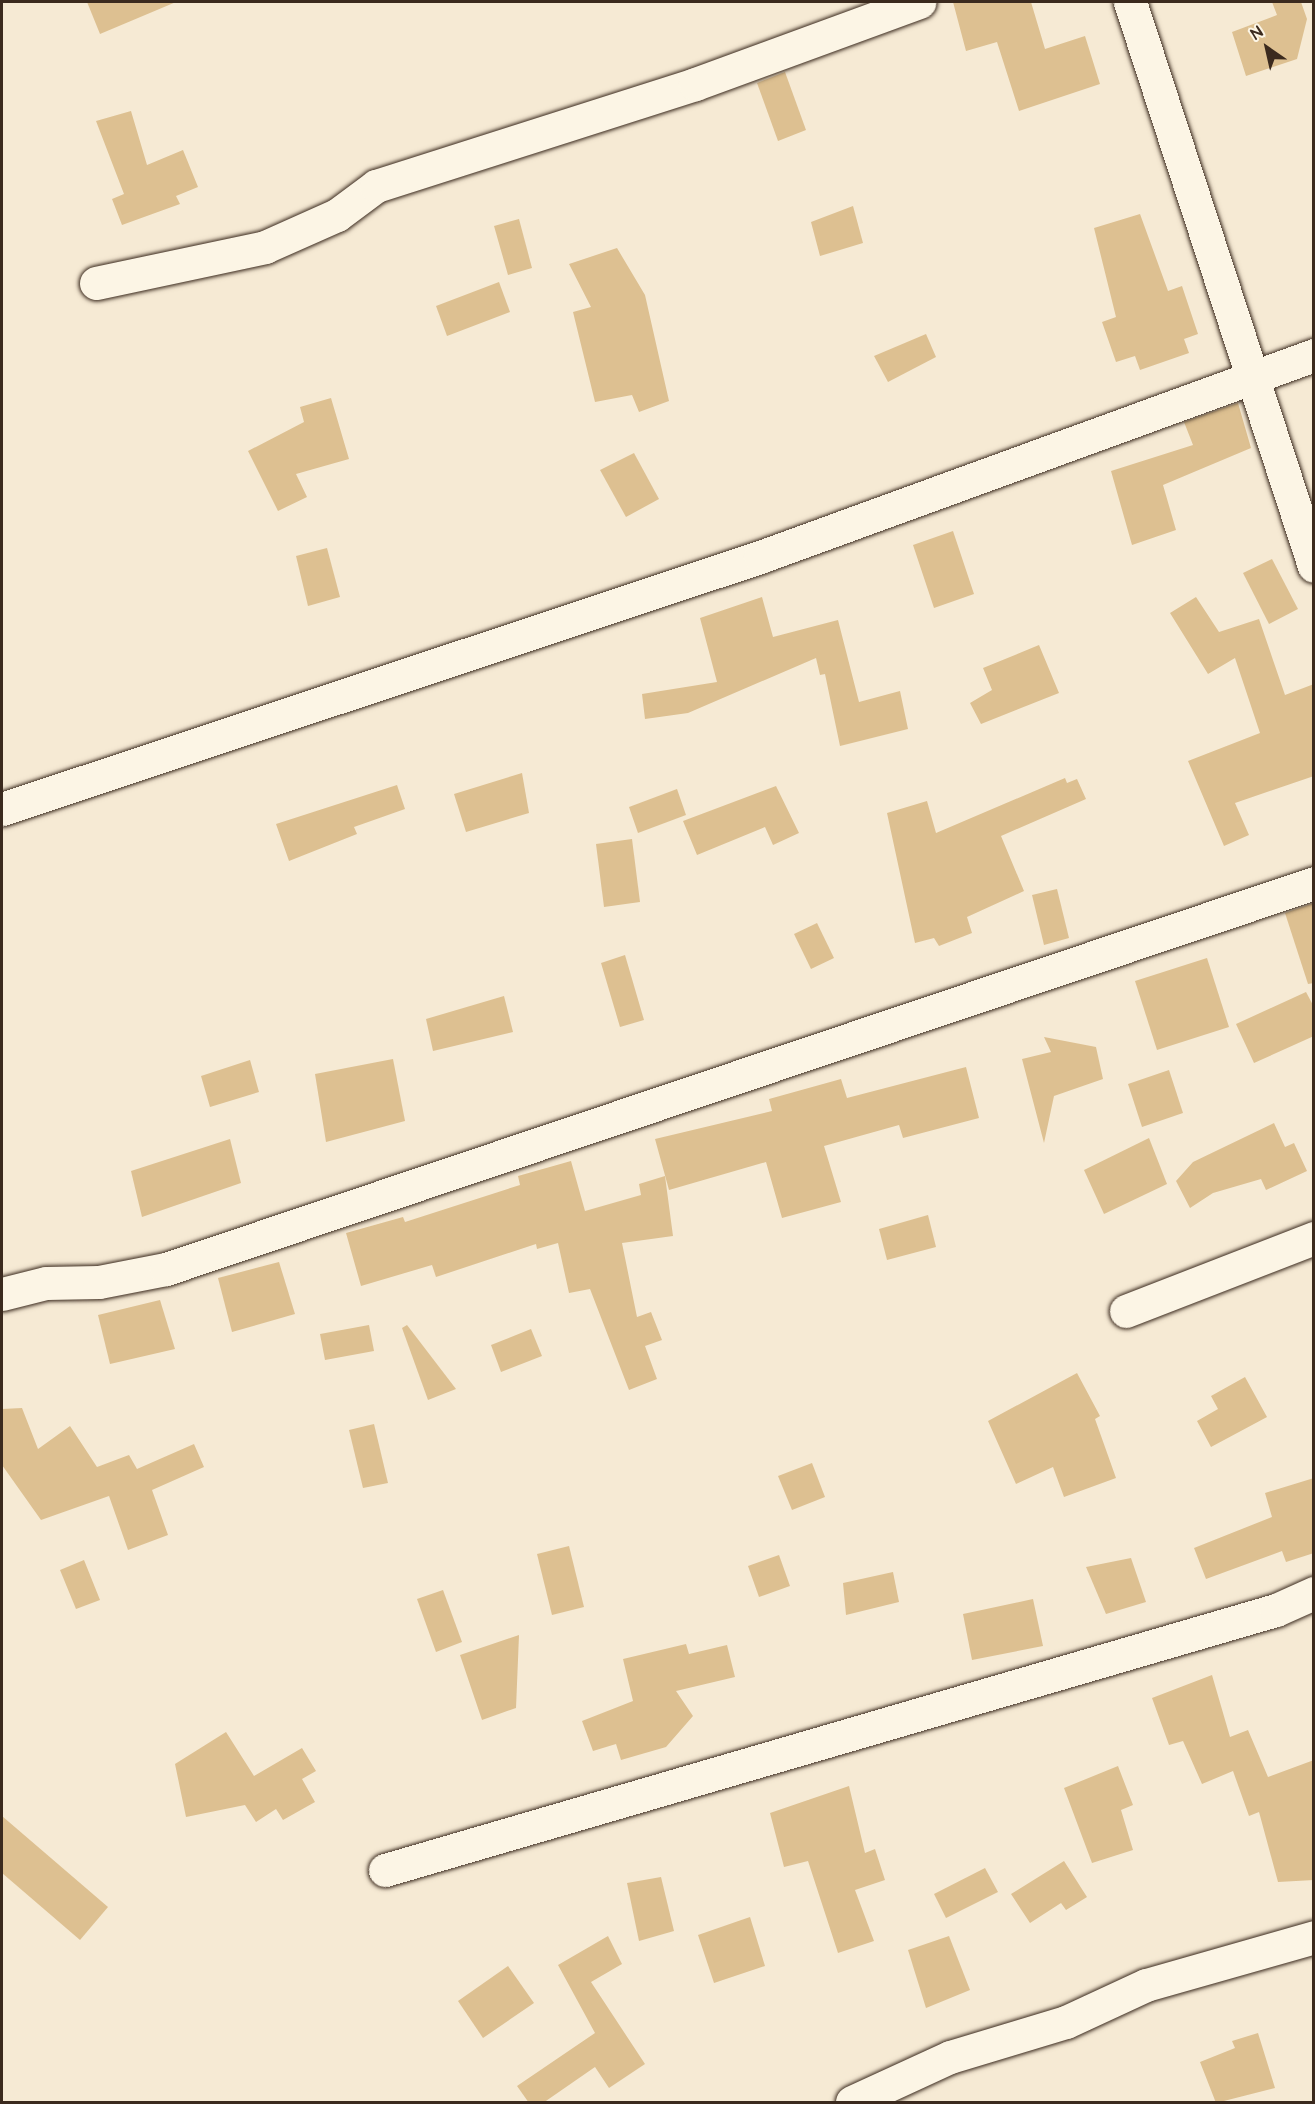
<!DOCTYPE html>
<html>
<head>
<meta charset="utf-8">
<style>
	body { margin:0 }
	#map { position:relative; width:1315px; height:2104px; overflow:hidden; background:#f6ead4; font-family:"Architects Daughter",sans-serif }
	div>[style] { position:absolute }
	.building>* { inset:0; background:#ddc091 }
	.roads { filter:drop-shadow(0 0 2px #3b2a1e) drop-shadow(0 0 2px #3b2a1e) }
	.street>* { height:33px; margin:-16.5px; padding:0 16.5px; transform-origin:16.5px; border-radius:16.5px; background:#fcf5e5 }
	span { translate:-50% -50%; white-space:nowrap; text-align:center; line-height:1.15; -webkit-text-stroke:4.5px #fcf5e5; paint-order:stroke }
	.frame { position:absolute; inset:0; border:3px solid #3b2a1e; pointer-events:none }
	.north { position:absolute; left:1237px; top:18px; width:60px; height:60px; -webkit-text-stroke:4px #fcf5e5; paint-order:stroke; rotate:326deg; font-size:16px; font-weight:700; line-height:24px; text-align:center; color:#3b2a1e }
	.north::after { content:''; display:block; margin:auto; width:21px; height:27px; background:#3b2a1e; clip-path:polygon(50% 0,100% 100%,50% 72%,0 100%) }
</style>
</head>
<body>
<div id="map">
	<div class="building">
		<i style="clip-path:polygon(87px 2px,176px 2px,100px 34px)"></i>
		<i style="clip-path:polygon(953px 2px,1031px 2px,1045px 49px,1085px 36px,1100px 84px,1019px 111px,997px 42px,966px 51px)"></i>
		<i style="clip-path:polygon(1272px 2px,1301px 2px,1307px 19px,1297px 59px,1246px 76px,1232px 32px,1277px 15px)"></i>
		<i style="clip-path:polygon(785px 72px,806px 130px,778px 141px,757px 83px)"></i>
		<i style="clip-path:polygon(131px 111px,147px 165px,183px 150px,198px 187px,176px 196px,180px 204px,122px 225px,112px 199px,124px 194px,96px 121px)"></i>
		<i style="clip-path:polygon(853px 206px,863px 243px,820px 256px,811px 222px)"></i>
		<i style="clip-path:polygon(1140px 214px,1168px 291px,1182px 286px,1198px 334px,1184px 339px,1189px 353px,1140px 370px,1135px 356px,1116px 362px,1102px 322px,1116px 317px,1094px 228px)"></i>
		<i style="clip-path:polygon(519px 219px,532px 268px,508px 275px,494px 226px)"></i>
		<i style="clip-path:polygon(617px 248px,645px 295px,669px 401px,639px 412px,632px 395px,595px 402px,573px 312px,591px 307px,569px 264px)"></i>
		<i style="clip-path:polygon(499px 282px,510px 312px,447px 336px,436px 306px)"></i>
		<i style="clip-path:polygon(926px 334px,936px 357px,888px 382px,874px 356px)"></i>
		<i style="clip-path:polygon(331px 398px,349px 459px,296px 474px,307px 497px,278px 511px,248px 451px,304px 422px,300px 407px)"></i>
		<i style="clip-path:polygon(1238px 403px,1251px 448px,1163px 485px,1176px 530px,1132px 545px,1111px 471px,1193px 445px,1184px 422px)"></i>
		<i style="clip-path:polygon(634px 453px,659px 499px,626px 517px,600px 470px)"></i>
		<i style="clip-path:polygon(953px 531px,974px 594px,934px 608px,913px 545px)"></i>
		<i style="clip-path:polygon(327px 548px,340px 597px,308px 606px,296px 556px)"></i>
		<i style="clip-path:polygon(1272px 559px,1298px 609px,1269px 624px,1243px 573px)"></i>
		<i style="clip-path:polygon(762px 597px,773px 637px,838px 620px,859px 702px,900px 691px,908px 729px,840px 746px,825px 674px,820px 675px,816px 658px,688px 713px,645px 719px,642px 694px,717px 682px,700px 618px)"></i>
		<i style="clip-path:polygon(1196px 597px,1219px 632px,1259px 619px,1285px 695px,1314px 684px,1314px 776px,1235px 803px,1249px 835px,1224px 846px,1188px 761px,1260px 733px,1235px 658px,1208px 674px,1170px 613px)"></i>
		<i style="clip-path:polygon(1039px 645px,1059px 693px,981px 724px,970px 703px,992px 690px,983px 668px)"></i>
		<i style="clip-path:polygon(522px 773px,529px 813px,466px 832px,454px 794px)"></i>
		<i style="clip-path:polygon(1065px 778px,1067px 783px,1077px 779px,1086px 799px,1001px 836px,1024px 891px,967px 917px,972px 933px,939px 946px,934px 938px,915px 943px,887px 813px,927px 801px,936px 833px)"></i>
		<i style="clip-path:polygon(397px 785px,405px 809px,354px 827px,357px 834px,289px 861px,276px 824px)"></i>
		<i style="clip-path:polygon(776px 786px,799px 833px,773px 845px,765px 827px,697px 855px,683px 821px)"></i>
		<i style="clip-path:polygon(677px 789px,686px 815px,638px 833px,629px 807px)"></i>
		<i style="clip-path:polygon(632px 839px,640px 902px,604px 907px,596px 844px)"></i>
		<i style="clip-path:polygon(1057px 889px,1069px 938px,1044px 945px,1032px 895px)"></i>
		<i style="clip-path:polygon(1314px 903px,1314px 983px,1308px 984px,1285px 913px)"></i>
		<i style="clip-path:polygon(817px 923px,834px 958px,811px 969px,794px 934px)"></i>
		<i style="clip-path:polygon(625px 955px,644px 1020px,620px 1027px,601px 963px)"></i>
		<i style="clip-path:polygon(1207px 958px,1229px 1027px,1157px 1050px,1135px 981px)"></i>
		<i style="clip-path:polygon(1306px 992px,1314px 1007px,1314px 1036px,1254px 1063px,1236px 1024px)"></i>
		<i style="clip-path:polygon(504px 996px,513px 1032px,433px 1051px,426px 1019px)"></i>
		<i style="clip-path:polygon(1044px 1037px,1096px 1047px,1103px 1079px,1054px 1096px,1044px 1143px,1022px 1059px,1051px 1052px)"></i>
		<i style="clip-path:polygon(393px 1059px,405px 1121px,326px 1142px,315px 1074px)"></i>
		<i style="clip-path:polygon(250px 1060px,259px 1092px,210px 1107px,201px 1076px)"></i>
		<i style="clip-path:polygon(966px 1067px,979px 1118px,903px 1138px,899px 1125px,824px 1146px,841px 1202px,782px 1218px,766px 1162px,669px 1190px,655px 1139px,772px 1111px,769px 1099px,841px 1079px,847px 1098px)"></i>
		<i style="clip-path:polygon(1169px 1070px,1183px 1113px,1142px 1127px,1128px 1084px)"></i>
		<i style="clip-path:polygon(1274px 1123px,1285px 1147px,1294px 1143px,1307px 1171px,1266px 1190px,1261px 1179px,1213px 1193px,1190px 1208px,1176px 1181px,1193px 1162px)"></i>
		<i style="clip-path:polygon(1149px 1138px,1167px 1184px,1104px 1214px,1084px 1170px)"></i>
		<i style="clip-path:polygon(230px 1139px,241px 1183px,142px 1217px,131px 1171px)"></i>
		<i style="clip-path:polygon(571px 1161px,585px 1211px,641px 1195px,639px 1184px,665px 1176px,673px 1236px,622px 1243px,637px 1317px,651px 1312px,662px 1340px,645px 1346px,657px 1379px,629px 1390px,590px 1289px,569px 1293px,558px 1243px,537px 1249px,536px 1244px,436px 1277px,432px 1265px,361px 1286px,346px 1233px,403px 1217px,405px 1222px,520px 1185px,518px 1176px)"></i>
		<i style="clip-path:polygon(928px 1215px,936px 1247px,887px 1260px,879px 1229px)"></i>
		<i style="clip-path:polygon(279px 1262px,295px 1314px,232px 1332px,218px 1278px)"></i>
		<i style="clip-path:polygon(160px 1300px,175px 1349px,110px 1364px,98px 1315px)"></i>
		<i style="clip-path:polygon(369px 1325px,374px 1351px,325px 1360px,320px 1334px)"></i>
		<i style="clip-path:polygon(407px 1325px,456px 1389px,428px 1400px,402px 1328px)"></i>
		<i style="clip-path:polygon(531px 1329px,542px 1356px,501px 1372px,491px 1345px)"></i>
		<i style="clip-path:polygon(1077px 1373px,1100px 1416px,1095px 1419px,1116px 1478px,1064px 1497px,1053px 1467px,1016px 1484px,988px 1421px)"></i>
		<i style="clip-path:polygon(1245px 1377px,1267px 1417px,1211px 1447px,1197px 1421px,1218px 1409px,1211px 1396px)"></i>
		<i style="clip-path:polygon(22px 1408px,38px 1449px,70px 1426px,97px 1467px,129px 1455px,137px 1469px,194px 1444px,204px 1467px,152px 1490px,168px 1535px,128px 1550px,109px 1496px,41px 1520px,2px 1465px,2px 1409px)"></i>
		<i style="clip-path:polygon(374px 1424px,388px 1483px,363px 1488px,349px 1430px)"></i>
		<i style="clip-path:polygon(812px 1463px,825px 1497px,792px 1510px,778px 1476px)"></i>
		<i style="clip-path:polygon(1314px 1478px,1314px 1553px,1286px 1562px,1282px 1551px,1206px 1579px,1194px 1548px,1272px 1517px,1265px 1493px)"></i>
		<i style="clip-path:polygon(569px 1546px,584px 1607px,552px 1615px,537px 1554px)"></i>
		<i style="clip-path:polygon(779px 1555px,790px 1586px,759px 1597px,748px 1566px)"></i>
		<i style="clip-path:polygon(1131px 1558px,1146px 1602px,1106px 1614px,1086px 1567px)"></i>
		<i style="clip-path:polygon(84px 1560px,100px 1600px,76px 1609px,60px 1570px)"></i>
		<i style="clip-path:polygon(893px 1572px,899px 1602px,846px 1615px,843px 1583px)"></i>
		<i style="clip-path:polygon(443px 1590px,462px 1642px,436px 1652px,417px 1599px)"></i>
		<i style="clip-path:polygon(1033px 1599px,1043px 1646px,972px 1660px,963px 1614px)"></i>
		<i style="clip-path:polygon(519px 1635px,516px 1708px,482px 1720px,460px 1655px)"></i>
		<i style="clip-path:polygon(686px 1644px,689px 1654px,727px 1645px,735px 1677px,676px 1691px,693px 1716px,666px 1747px,621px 1760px,616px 1744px,593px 1751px,582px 1721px,633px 1701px,623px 1659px)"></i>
		<i style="clip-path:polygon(1212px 1675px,1230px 1737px,1248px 1730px,1268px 1777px,1314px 1760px,1314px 1880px,1278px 1882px,1259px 1812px,1249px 1816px,1233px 1771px,1202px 1784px,1183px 1741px,1169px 1745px,1152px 1698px)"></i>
		<i style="clip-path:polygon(226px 1732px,254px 1776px,302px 1748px,316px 1771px,302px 1779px,315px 1802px,283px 1820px,276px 1809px,256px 1822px,245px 1805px,186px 1817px,175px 1764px)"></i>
		<i style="clip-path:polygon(1118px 1766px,1133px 1805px,1121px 1810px,1133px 1850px,1092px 1863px,1064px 1788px)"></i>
		<i style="clip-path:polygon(849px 1786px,865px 1853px,875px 1849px,885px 1880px,855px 1890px,874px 1941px,838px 1953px,808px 1861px,784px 1867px,770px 1813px)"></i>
		<i style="clip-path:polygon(2px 1816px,108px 1907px,80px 1940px,2px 1873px)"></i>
		<i style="clip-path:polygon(1064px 1861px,1087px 1897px,1066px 1910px,1061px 1903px,1030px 1923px,1011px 1894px)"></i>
		<i style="clip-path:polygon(985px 1868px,998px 1892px,946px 1918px,934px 1894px)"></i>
		<i style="clip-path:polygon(661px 1877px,674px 1931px,639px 1941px,627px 1883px)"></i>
		<i style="clip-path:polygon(750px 1917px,765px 1966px,714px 1983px,698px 1935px)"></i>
		<i style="clip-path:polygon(608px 1936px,622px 1964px,591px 1982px,645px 2064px,609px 2088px,595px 2067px,543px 2103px,529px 2103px,517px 2086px,595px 2033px,558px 1965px)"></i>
		<i style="clip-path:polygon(949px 1936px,970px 1990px,926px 2008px,908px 1950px)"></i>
		<i style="clip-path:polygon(508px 1966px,534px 2003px,483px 2038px,458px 2001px)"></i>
		<i style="clip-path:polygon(1258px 2033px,1275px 2088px,1216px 2103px,1200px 2062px,1235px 2048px,1232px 2041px)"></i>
	</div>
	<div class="roads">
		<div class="street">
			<i style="left:1130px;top:2px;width:593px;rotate:71.93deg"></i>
			<i style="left:96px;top:283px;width:173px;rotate:-12deg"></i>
			<i style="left:265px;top:247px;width:79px;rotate:-24deg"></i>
			<i style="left:337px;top:215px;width:49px;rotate:-36.6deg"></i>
			<i style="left:376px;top:186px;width:335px;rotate:-17.7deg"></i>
			<i style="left:695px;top:84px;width:239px;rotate:-20.1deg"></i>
			<i style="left:2px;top:809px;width:799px;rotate:-18.39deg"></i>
			<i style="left:760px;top:557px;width:590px;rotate:-20.03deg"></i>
			<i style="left:2px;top:1294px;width:45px;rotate:-14deg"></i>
			<i style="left:46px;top:1283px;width:53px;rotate:-1.1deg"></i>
			<i style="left:99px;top:1282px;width:68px;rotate:-11deg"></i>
			<i style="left:166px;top:1269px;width:1211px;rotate:-18.58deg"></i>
			<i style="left:1126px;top:1311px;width:202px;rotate:-21.2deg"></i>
			<i style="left:385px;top:1870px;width:928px;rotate:-16.27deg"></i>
			<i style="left:1276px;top:1610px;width:42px;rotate:-24.1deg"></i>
			<i style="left:852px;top:2102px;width:108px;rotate:-24.7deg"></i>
			<i style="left:950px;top:2057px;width:121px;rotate:-16.8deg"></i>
			<i style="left:1066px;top:2022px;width:88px;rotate:-24.8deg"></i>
			<i style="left:1146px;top:1985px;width:175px;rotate:-15.9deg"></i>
		</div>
	</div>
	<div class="frame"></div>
	<div class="north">N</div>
</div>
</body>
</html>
